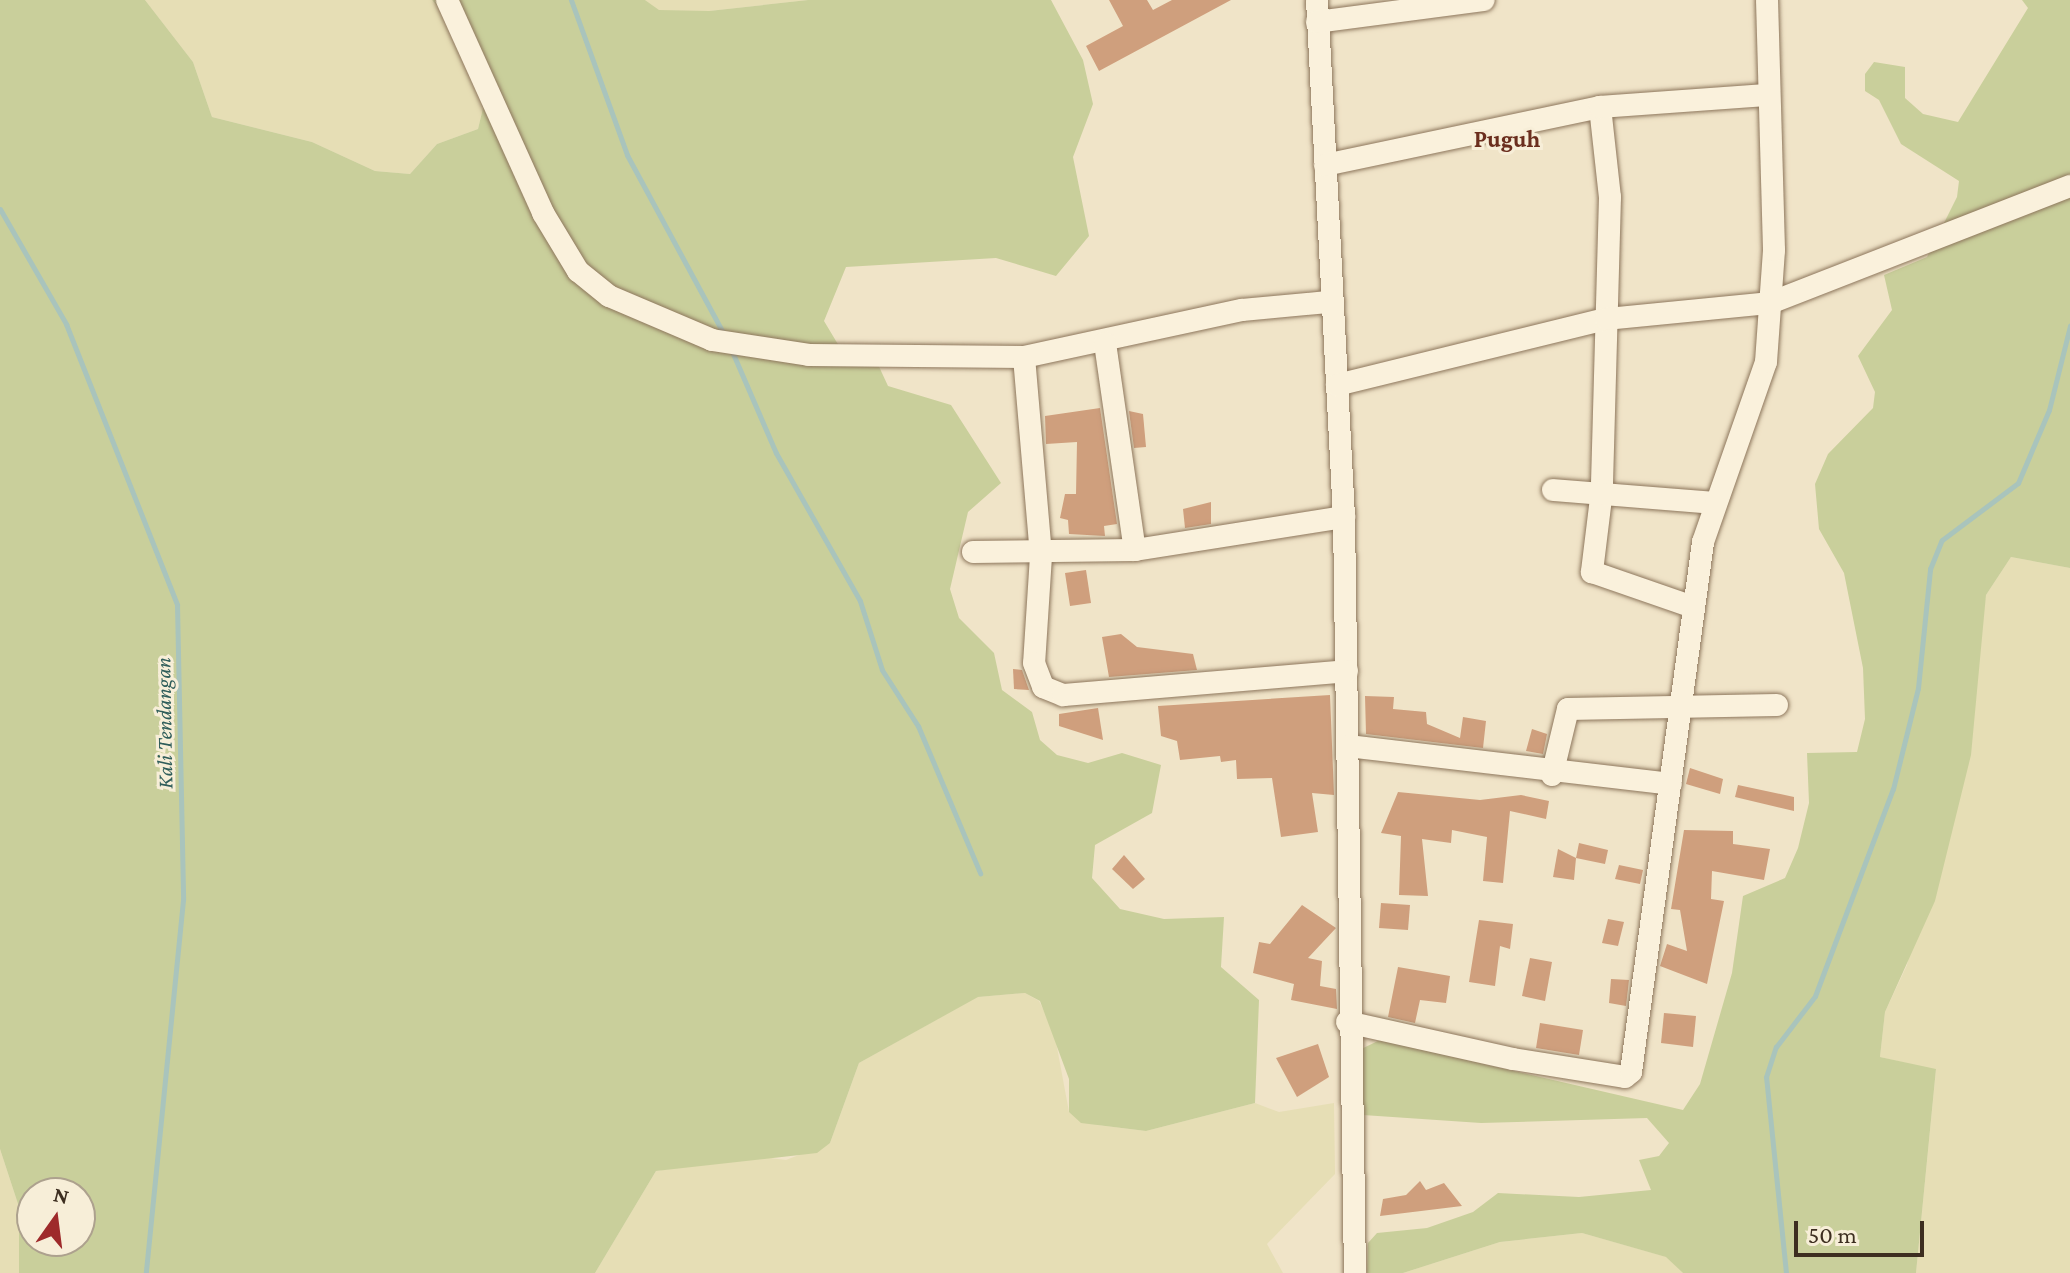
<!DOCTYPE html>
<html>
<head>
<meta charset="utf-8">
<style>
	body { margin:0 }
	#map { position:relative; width:2070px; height:1273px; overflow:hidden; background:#f0e4c8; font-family:"Crimson Pro",serif }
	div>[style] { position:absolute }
	.farmland>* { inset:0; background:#e6deb5 }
	.green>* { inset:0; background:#c9cf9b }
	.stream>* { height:5px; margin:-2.5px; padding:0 2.5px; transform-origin:2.5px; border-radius:2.5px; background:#a9c4bc }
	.building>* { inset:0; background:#cf9f7d }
	.roads { filter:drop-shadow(0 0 2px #8d765c) drop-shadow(0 0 2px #8d765c) }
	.minor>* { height:22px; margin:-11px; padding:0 11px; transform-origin:11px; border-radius:11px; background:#faf1dc }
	span { translate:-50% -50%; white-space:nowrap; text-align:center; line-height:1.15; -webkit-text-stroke:6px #f7eed8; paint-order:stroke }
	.water-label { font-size:22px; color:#2f5d5a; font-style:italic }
	.quarter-label { font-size:24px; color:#6b2e1e; font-weight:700 }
	.north { position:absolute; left:16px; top:1177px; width:80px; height:80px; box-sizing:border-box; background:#f7eed8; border:2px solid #ada18e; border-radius:50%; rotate:14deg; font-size:22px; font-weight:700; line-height:32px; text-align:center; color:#3d2e20 }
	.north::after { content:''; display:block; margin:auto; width:28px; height:36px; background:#9e2a2b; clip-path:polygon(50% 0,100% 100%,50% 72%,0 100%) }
	.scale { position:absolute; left:1794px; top:1221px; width:130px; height:36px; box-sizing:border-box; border:4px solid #3d2e20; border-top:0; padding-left:10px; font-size:24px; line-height:28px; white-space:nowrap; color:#3d2e20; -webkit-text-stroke:6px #f7eed8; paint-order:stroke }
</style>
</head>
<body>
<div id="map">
	<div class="farmland">
		<i style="clip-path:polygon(145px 0,432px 0,459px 32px,483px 108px,478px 129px,437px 144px,410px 174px,375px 171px,312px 142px,212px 117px,193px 62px)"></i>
		<i style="clip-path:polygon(645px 0,808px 0,709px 11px,659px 11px)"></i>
		<i style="clip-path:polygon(2011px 557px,2070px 568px,2070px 1273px,1916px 1273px,1936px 1070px,1880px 1057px,1885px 1012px,1907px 965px,1986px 595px)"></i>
		<i style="clip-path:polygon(1025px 993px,1039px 1001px,1054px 1031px,1069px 1112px,1097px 1125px,1146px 1131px,1255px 1103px,1279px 1112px,1334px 1103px,1335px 1174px,1267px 1244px,1283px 1273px,595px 1273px,656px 1171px,753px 1156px,786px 1160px,830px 1143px,859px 1063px,977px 997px)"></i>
		<i style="clip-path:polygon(0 1149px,19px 1207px,19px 1273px,0 1273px)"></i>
		<i style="clip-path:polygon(1582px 1233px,1667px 1257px,1683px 1273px,1403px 1273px,1500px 1242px)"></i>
	</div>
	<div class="green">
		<i style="clip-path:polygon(evenodd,0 0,145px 0,193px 62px,212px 117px,312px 142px,375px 171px,410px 174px,437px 144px,478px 129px,483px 108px,459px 32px,432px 0,645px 0,659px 10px,709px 11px,808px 0,1051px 0,1083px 60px,1093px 104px,1073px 157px,1089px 236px,1056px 276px,996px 258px,846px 267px,824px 321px,839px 346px,869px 345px,888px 386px,951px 405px,1001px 483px,968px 512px,950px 589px,959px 618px,994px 653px,1002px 690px,1032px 712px,1040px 740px,1057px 755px,1088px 763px,1122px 753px,1161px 765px,1152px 813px,1095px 845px,1092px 878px,1120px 909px,1164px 919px,1224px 917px,1221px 967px,1259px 1000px,1255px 1103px,1146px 1131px,1081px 1123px,1069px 1112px,1069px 1079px,1040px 1001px,1025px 993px,978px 997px,859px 1063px,830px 1143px,817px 1153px,656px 1171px,595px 1273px,19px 1273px,19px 1207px,0 1149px,0 0,32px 1193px,80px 1193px,80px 1241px,32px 1241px,32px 1193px)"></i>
		<i style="clip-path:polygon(2022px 0,2070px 0,2070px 568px,2011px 557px,1986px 595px,1971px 755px,1935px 901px,1885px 1012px,1880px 1057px,1936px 1069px,1916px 1273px,1683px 1273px,1666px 1257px,1582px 1233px,1500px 1242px,1403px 1273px,1367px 1273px,1368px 1243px,1377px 1233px,1427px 1228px,1473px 1212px,1498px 1193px,1579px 1197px,1651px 1190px,1639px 1160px,1659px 1156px,1669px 1143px,1647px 1118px,1481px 1123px,1363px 1115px,1357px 1051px,1380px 1040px,1683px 1110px,1700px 1084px,1732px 973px,1743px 896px,1785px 878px,1798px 848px,1809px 803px,1807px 753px,1857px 752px,1865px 719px,1863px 668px,1844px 573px,1819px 529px,1815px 484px,1828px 454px,1873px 408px,1875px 392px,1858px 356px,1892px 310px,1884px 275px,1927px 257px,1957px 197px,1959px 181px,1901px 144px,1879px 100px,1865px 91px,1865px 74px,1874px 62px,1905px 67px,1905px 98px,1923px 114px,1958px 122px,2028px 8px)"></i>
	</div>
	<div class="stream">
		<i style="left:571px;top:0;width:165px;rotate:70.1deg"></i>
		<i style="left:627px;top:155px;width:206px;rotate:61.6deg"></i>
		<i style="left:0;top:209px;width:133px;rotate:60.1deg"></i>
		<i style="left:66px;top:324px;width:302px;rotate:68.4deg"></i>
		<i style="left:177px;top:605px;width:295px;rotate:88.8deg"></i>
		<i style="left:183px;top:900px;width:375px;rotate:95.7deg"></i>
		<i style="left:731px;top:349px;width:113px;rotate:66.6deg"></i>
		<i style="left:776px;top:453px;width:170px;rotate:60.4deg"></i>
		<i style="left:860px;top:601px;width:72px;rotate:72.3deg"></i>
		<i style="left:882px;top:670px;width:67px;rotate:57.3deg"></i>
		<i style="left:918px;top:726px;width:160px;rotate:67.1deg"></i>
		<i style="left:1786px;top:1273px;width:197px;rotate:-95.8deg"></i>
		<i style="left:1766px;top:1077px;width:32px;rotate:-72deg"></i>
		<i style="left:1776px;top:1047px;width:64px;rotate:-52.6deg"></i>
		<i style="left:1815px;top:996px;width:221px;rotate:-69.4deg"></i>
		<i style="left:1893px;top:789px;width:104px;rotate:-76.1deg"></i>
		<i style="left:1918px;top:688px;width:120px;rotate:-84.2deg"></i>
		<i style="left:1930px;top:569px;width:31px;rotate:-68deg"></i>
		<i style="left:1942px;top:540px;width:95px;rotate:-36.9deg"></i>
		<i style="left:2018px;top:483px;width:79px;rotate:-67deg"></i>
		<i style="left:2049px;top:410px;width:87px;rotate:-76deg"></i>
	</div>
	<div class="building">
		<i style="clip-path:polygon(1109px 0,1147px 0,1153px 10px,1172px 0,1231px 0,1099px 71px,1086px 46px,1123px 26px)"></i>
		<i style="clip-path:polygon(1100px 408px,1117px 524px,1104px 526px,1105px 536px,1069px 534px,1068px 520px,1060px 518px,1065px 494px,1076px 494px,1077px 442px,1046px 444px,1045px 416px)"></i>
		<i style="clip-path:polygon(1129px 411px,1143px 414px,1146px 447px,1134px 448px)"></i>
		<i style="clip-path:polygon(1211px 502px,1211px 524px,1185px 528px,1183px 509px)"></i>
		<i style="clip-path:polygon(1086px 570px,1091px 603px,1070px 606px,1065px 573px)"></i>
		<i style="clip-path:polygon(1121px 634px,1137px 647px,1193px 654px,1197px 670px,1109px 677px,1102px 637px)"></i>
		<i style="clip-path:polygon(1013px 669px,1022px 670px,1029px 690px,1014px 689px)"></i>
		<i style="clip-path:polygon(1330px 695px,1334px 795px,1312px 793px,1318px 832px,1281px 837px,1272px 778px,1237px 779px,1236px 760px,1221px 762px,1220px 756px,1180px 760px,1177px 741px,1161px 736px,1158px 706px)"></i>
		<i style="clip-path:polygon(1365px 696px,1394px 697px,1393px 709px,1426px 712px,1427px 724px,1460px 738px,1463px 717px,1486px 721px,1483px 748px,1366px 734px)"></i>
		<i style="clip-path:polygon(1098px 708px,1103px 740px,1059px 726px,1059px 714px)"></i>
		<i style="clip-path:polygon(1532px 729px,1547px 734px,1543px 754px,1526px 751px)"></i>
		<i style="clip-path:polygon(1690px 768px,1723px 779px,1720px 794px,1686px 784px)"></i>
		<i style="clip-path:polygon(1738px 785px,1794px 797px,1794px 811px,1735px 797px)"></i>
		<i style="clip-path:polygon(1398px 792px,1480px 800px,1521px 795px,1549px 801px,1546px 819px,1510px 811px,1503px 883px,1483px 881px,1487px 837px,1452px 830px,1451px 843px,1422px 839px,1428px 896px,1399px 895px,1401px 836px,1381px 833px)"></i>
		<i style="clip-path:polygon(1684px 830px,1733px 831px,1733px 844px,1770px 849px,1764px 880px,1712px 871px,1711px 899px,1724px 901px,1707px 984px,1660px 966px,1667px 944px,1687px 951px,1680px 910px,1671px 909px)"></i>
		<i style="clip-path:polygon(1579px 843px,1608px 850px,1605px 864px,1576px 858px)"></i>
		<i style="clip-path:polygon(1558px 849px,1576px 858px,1574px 880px,1553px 877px)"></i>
		<i style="clip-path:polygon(1124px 855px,1145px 879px,1133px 889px,1112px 869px)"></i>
		<i style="clip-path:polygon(1619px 865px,1643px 870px,1640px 884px,1615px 879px)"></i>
		<i style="clip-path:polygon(1381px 903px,1410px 905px,1408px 930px,1379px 928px)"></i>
		<i style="clip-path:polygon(1302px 905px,1336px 928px,1308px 958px,1322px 961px,1320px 986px,1336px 989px,1337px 1009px,1291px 1000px,1294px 984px,1253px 973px,1259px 942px,1270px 944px)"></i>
		<i style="clip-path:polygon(1608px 919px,1624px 922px,1618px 946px,1602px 943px)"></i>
		<i style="clip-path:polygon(1479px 920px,1513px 924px,1510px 949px,1500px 946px,1495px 986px,1469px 982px)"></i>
		<i style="clip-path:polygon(1530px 958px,1552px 962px,1545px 1001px,1522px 996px)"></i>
		<i style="clip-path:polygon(1398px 967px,1450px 976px,1446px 1003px,1420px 1000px,1415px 1023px,1388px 1017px)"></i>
		<i style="clip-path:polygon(1611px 979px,1629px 980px,1626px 1006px,1609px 1003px)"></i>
		<i style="clip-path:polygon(1664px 1013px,1696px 1016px,1693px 1047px,1661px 1043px)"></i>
		<i style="clip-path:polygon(1540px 1023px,1583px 1030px,1579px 1055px,1536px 1048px)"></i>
		<i style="clip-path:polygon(1318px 1044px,1329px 1077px,1297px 1097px,1276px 1058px)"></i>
		<i style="clip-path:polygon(1420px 1181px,1426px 1190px,1444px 1183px,1462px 1206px,1380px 1216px,1383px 1199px,1406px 1195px)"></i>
	</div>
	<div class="roads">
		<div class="minor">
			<i style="left:447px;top:0;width:234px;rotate:65.7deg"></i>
			<i style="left:543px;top:213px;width:68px;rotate:58.9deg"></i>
			<i style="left:578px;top:271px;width:40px;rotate:39deg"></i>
			<i style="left:609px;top:296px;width:112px;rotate:23.1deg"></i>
			<i style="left:712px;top:340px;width:98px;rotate:8.8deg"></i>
			<i style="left:809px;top:355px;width:215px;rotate:0.5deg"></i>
			<i style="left:1024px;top:357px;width:223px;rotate:-12.2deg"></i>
			<i style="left:1242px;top:310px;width:86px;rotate:-5.3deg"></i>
			<i style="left:1317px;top:0;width:518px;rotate:87.01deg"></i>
			<i style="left:1344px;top:517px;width:756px;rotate:89.17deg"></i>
			<i style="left:1317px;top:22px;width:168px;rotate:-7.5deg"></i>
			<i style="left:1600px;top:107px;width:91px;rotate:83.7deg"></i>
			<i style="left:1610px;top:197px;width:293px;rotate:91.6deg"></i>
			<i style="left:1602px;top:490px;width:83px;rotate:97deg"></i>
			<i style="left:1592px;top:572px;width:107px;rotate:19.1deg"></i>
			<i style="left:1325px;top:165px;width:281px;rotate:-11.9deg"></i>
			<i style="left:1600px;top:107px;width:166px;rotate:-4.1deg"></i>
			<i style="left:1105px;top:343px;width:209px;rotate:81.8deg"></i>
			<i style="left:1024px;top:357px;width:200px;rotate:85.1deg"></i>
			<i style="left:1041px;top:556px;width:107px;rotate:93.7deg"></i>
			<i style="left:1034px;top:663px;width:26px;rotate:69deg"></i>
			<i style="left:1043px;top:687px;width:22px;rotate:22deg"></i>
			<i style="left:1063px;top:695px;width:285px;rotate:-4.8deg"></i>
			<i style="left:1337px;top:385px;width:277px;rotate:-13.8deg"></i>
			<i style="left:1606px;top:319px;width:165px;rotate:-5.6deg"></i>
			<i style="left:1770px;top:303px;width:322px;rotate:-21.3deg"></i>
			<i style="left:1553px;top:490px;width:161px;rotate:4.6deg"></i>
			<i style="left:973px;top:552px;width:162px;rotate:-0.7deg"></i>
			<i style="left:1135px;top:550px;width:212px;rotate:-9deg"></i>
			<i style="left:1348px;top:746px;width:325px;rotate:6.7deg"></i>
			<i style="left:1552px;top:775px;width:68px;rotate:-76.4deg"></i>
			<i style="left:1568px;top:709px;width:209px;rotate:-1.1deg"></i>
			<i style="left:1347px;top:1022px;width:170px;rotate:12.6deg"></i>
			<i style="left:1513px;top:1059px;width:113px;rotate:9.1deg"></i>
			<i style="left:1625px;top:1077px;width:8px;rotate:-40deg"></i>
			<i style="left:1631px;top:1072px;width:535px;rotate:-82.26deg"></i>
			<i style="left:1703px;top:542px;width:191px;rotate:-70.7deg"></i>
			<i style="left:1766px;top:362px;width:112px;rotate:-85.9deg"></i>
			<i style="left:1774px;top:250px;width:250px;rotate:-91.6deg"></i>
		</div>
	</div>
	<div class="water-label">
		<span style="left:164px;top:723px;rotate:-91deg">Kali Tendangan</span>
	</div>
	<div class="quarter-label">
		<span style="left:1507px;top:139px">Puguh</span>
	</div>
	<div class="north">N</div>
	<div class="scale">50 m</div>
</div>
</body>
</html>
